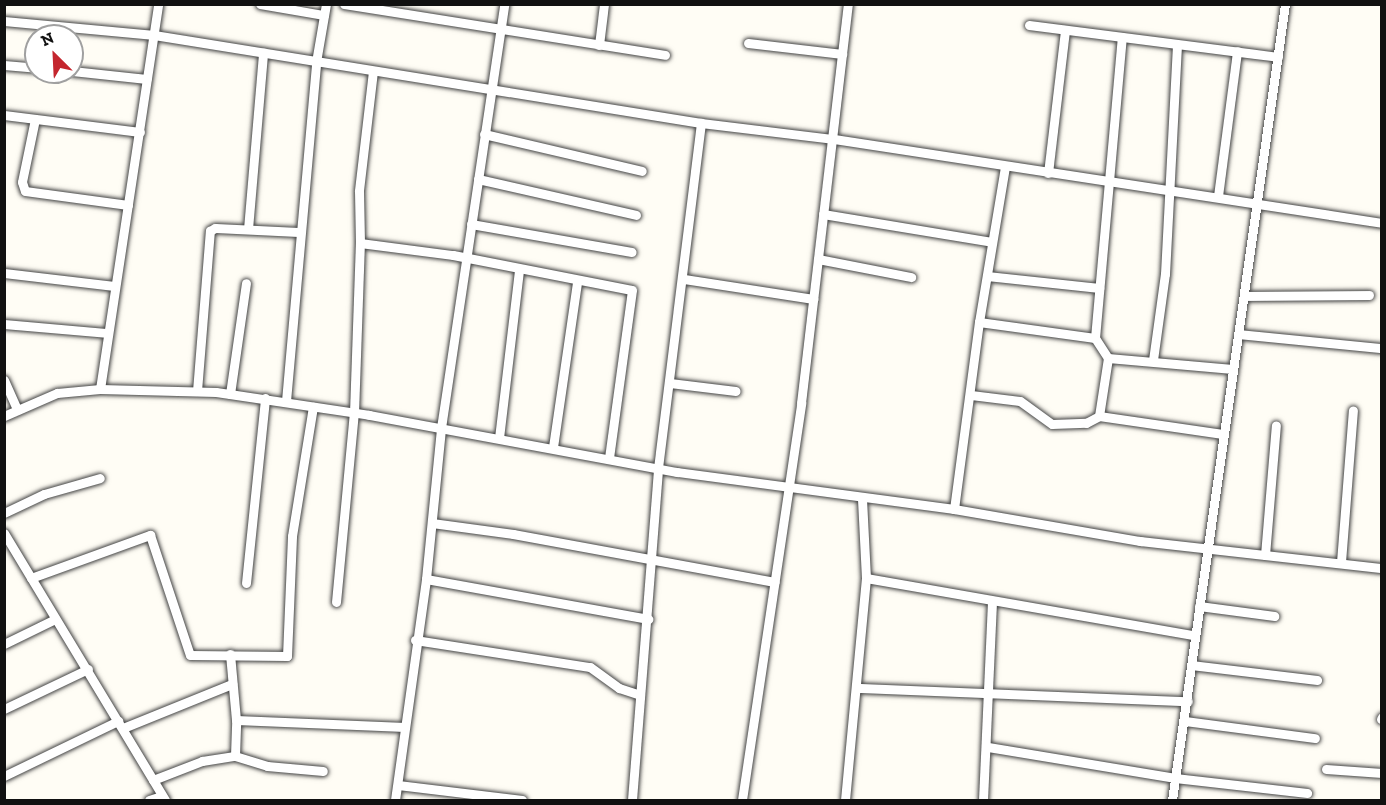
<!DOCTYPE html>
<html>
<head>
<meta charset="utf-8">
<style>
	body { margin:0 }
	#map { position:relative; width:1386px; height:805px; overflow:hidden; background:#fffdf5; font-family:"Zilla Slab",serif }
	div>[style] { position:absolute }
	.roads { filter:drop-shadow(0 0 2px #444) drop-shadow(0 0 2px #444) }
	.minor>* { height:9px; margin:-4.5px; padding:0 4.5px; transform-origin:4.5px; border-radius:4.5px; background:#fff }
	span { translate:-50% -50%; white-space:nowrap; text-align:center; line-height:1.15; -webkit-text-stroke:6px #fff; paint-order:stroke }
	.frame { position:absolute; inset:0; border:6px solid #111; pointer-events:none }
	.north { position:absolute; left:24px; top:24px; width:60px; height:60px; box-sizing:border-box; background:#fff; border:2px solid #a0a0a0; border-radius:50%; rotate:336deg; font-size:16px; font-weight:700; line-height:24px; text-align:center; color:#111 }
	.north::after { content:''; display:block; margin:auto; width:21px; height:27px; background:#c4262e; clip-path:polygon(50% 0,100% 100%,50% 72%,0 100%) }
</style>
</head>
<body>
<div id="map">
	<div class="roads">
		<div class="minor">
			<i style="left:260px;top:4px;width:65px;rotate:9.8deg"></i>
			<i style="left:344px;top:4px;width:325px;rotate:9deg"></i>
			<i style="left:4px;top:21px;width:151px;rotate:5.3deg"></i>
			<i style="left:154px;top:35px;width:554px;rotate:9.14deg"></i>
			<i style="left:701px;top:123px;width:134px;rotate:6.9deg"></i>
			<i style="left:834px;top:139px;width:554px;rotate:8.71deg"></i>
			<i style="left:1029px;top:25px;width:251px;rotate:7.3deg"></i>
			<i style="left:748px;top:43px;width:95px;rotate:6.7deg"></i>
			<i style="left:599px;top:45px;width:41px;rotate:-83deg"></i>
			<i style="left:4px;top:65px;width:32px;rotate:5deg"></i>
			<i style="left:72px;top:71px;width:75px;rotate:6.1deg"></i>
			<i style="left:373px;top:71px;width:121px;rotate:96.7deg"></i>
			<i style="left:359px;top:191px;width:52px;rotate:88.9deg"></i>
			<i style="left:360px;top:243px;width:94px;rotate:7.4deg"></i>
			<i style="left:453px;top:255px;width:182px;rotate:11.1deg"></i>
			<i style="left:632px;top:290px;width:169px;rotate:97.8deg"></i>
			<i style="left:4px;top:115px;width:137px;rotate:7.1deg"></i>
			<i style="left:35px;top:119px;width:64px;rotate:101.7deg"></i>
			<i style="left:22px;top:182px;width:9px;rotate:72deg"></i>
			<i style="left:25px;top:191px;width:104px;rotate:7.7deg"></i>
			<i style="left:484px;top:134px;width:162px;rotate:13.2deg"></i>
			<i style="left:1048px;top:173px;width:144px;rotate:-83.2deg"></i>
			<i style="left:478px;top:179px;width:162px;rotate:12.8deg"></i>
			<i style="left:1218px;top:196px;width:146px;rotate:-82.5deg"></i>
			<i style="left:823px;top:214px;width:171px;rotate:9.4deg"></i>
			<i style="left:471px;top:224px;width:163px;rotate:9.9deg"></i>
			<i style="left:248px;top:229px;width:177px;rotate:-85.1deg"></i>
			<i style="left:818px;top:259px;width:95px;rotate:11deg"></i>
			<i style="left:4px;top:273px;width:111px;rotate:6.7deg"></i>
			<i style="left:987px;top:276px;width:113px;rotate:6.1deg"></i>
			<i style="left:684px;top:279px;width:131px;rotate:8.8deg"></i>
			<i style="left:1245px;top:296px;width:124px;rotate:-0.5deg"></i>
			<i style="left:979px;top:322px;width:117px;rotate:7.9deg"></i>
			<i style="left:1095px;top:338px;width:24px;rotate:57deg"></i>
			<i style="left:1108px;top:358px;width:125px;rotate:5deg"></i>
			<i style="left:4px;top:324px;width:102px;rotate:5deg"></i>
			<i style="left:1238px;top:334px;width:145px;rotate:5.6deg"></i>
			<i style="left:1095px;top:338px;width:302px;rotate:-84.9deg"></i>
			<i style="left:1153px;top:360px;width:87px;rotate:-82.1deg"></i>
			<i style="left:1165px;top:274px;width:230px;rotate:-87deg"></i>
			<i style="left:4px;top:380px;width:32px;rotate:66deg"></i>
			<i style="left:670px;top:383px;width:66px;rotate:6.9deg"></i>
			<i style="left:100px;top:389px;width:389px;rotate:-81.4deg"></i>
			<i style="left:197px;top:391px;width:161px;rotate:-85.4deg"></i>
			<i style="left:210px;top:231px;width:6px;rotate:-31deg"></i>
			<i style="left:215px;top:228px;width:84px;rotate:2.7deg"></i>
			<i style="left:230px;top:394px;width:112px;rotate:-81.8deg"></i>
			<i style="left:971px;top:395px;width:49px;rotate:7deg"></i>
			<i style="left:1020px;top:401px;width:39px;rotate:36deg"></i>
			<i style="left:1052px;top:424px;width:34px;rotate:-2deg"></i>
			<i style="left:1086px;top:423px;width:15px;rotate:-28deg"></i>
			<i style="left:1099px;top:416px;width:59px;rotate:-81.2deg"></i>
			<i style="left:286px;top:401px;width:340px;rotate:-84.9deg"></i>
			<i style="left:316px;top:62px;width:59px;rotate:-80.2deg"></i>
			<i style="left:4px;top:416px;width:58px;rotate:-23.5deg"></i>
			<i style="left:57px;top:393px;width:43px;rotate:-5.3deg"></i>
			<i style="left:100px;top:389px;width:116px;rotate:1.5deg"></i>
			<i style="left:216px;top:392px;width:155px;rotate:8.5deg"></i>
			<i style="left:369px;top:415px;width:313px;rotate:10.5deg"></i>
			<i style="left:677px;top:472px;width:279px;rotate:7.6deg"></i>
			<i style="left:954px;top:509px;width:189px;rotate:9.8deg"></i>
			<i style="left:1140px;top:541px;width:244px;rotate:6.4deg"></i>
			<i style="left:1099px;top:416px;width:125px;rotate:8.3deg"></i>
			<i style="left:499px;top:438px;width:169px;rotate:-83.2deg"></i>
			<i style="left:553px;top:447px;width:167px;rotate:-81.7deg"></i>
			<i style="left:954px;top:509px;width:189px;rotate:-82.4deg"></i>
			<i style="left:979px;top:322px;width:158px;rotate:-80.5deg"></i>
			<i style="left:4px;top:513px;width:44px;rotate:-25.4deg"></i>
			<i style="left:44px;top:494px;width:58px;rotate:-15.9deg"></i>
			<i style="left:432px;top:523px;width:82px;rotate:7.7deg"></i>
			<i style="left:513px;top:534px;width:266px;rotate:10.4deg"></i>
			<i style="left:4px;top:533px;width:312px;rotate:58.9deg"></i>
			<i style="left:1265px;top:555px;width:130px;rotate:-85.2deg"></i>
			<i style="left:1341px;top:562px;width:152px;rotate:-85.5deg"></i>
			<i style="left:31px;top:578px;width:127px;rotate:-19.9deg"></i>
			<i style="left:150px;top:535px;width:126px;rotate:71.6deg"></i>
			<i style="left:190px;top:655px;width:97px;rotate:0.6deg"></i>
			<i style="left:287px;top:656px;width:120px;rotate:-87.6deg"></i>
			<i style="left:292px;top:536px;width:131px;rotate:-80.8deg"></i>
			<i style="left:866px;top:578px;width:332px;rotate:9.9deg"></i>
			<i style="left:426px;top:579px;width:226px;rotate:10.2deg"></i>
			<i style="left:246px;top:583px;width:186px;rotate:-84.1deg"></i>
			<i style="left:336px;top:602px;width:190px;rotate:-84.6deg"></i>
			<i style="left:354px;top:413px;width:170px;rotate:-88deg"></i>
			<i style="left:1199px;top:606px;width:76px;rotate:7.6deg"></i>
			<i style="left:415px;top:640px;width:177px;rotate:8.8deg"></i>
			<i style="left:590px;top:667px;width:36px;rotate:36deg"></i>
			<i style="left:619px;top:688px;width:20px;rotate:18deg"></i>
			<i style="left:4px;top:644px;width:57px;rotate:-26.1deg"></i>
			<i style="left:230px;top:654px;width:66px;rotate:84.8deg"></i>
			<i style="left:236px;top:720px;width:169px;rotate:2.4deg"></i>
			<i style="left:1191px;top:665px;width:127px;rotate:6.8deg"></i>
			<i style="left:859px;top:688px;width:329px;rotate:2.3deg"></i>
			<i style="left:4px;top:709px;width:93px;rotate:-25.5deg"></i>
			<i style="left:1381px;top:719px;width:2px;rotate:-63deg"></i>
			<i style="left:1185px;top:721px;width:131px;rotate:7.5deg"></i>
			<i style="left:123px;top:728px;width:118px;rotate:-22deg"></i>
			<i style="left:988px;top:747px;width:190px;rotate:9.4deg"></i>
			<i style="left:1175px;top:778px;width:133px;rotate:6.5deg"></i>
			<i style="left:235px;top:756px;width:36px;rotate:-88deg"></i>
			<i style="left:1326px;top:769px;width:56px;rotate:4.1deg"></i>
			<i style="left:4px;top:776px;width:127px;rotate:-25.8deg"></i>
			<i style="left:153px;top:780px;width:53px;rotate:-21.2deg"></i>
			<i style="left:202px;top:761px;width:33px;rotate:-9deg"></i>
			<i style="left:235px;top:756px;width:34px;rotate:17deg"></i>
			<i style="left:267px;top:766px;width:56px;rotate:5.1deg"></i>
			<i style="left:398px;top:785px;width:125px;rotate:6.9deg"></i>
			<i style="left:149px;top:800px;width:13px;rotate:-18deg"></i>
			<i style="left:395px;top:800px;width:223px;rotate:-82deg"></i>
			<i style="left:426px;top:579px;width:152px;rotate:-84.3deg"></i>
			<i style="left:441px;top:428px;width:429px;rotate:-81.5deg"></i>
			<i style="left:632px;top:800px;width:333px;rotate:-85.5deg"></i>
			<i style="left:658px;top:468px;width:348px;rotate:-82.9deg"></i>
			<i style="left:742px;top:800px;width:401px;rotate:-81.5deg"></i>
			<i style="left:801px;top:403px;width:402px;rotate:-83.3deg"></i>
			<i style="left:845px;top:800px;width:223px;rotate:-84.6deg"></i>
			<i style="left:866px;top:578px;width:79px;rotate:-92.9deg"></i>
			<i style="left:983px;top:800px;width:198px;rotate:-87.4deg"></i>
			<i style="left:1172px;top:800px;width:804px;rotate:-81.92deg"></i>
		</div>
	</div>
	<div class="frame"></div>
	<div class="north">N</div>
</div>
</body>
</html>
